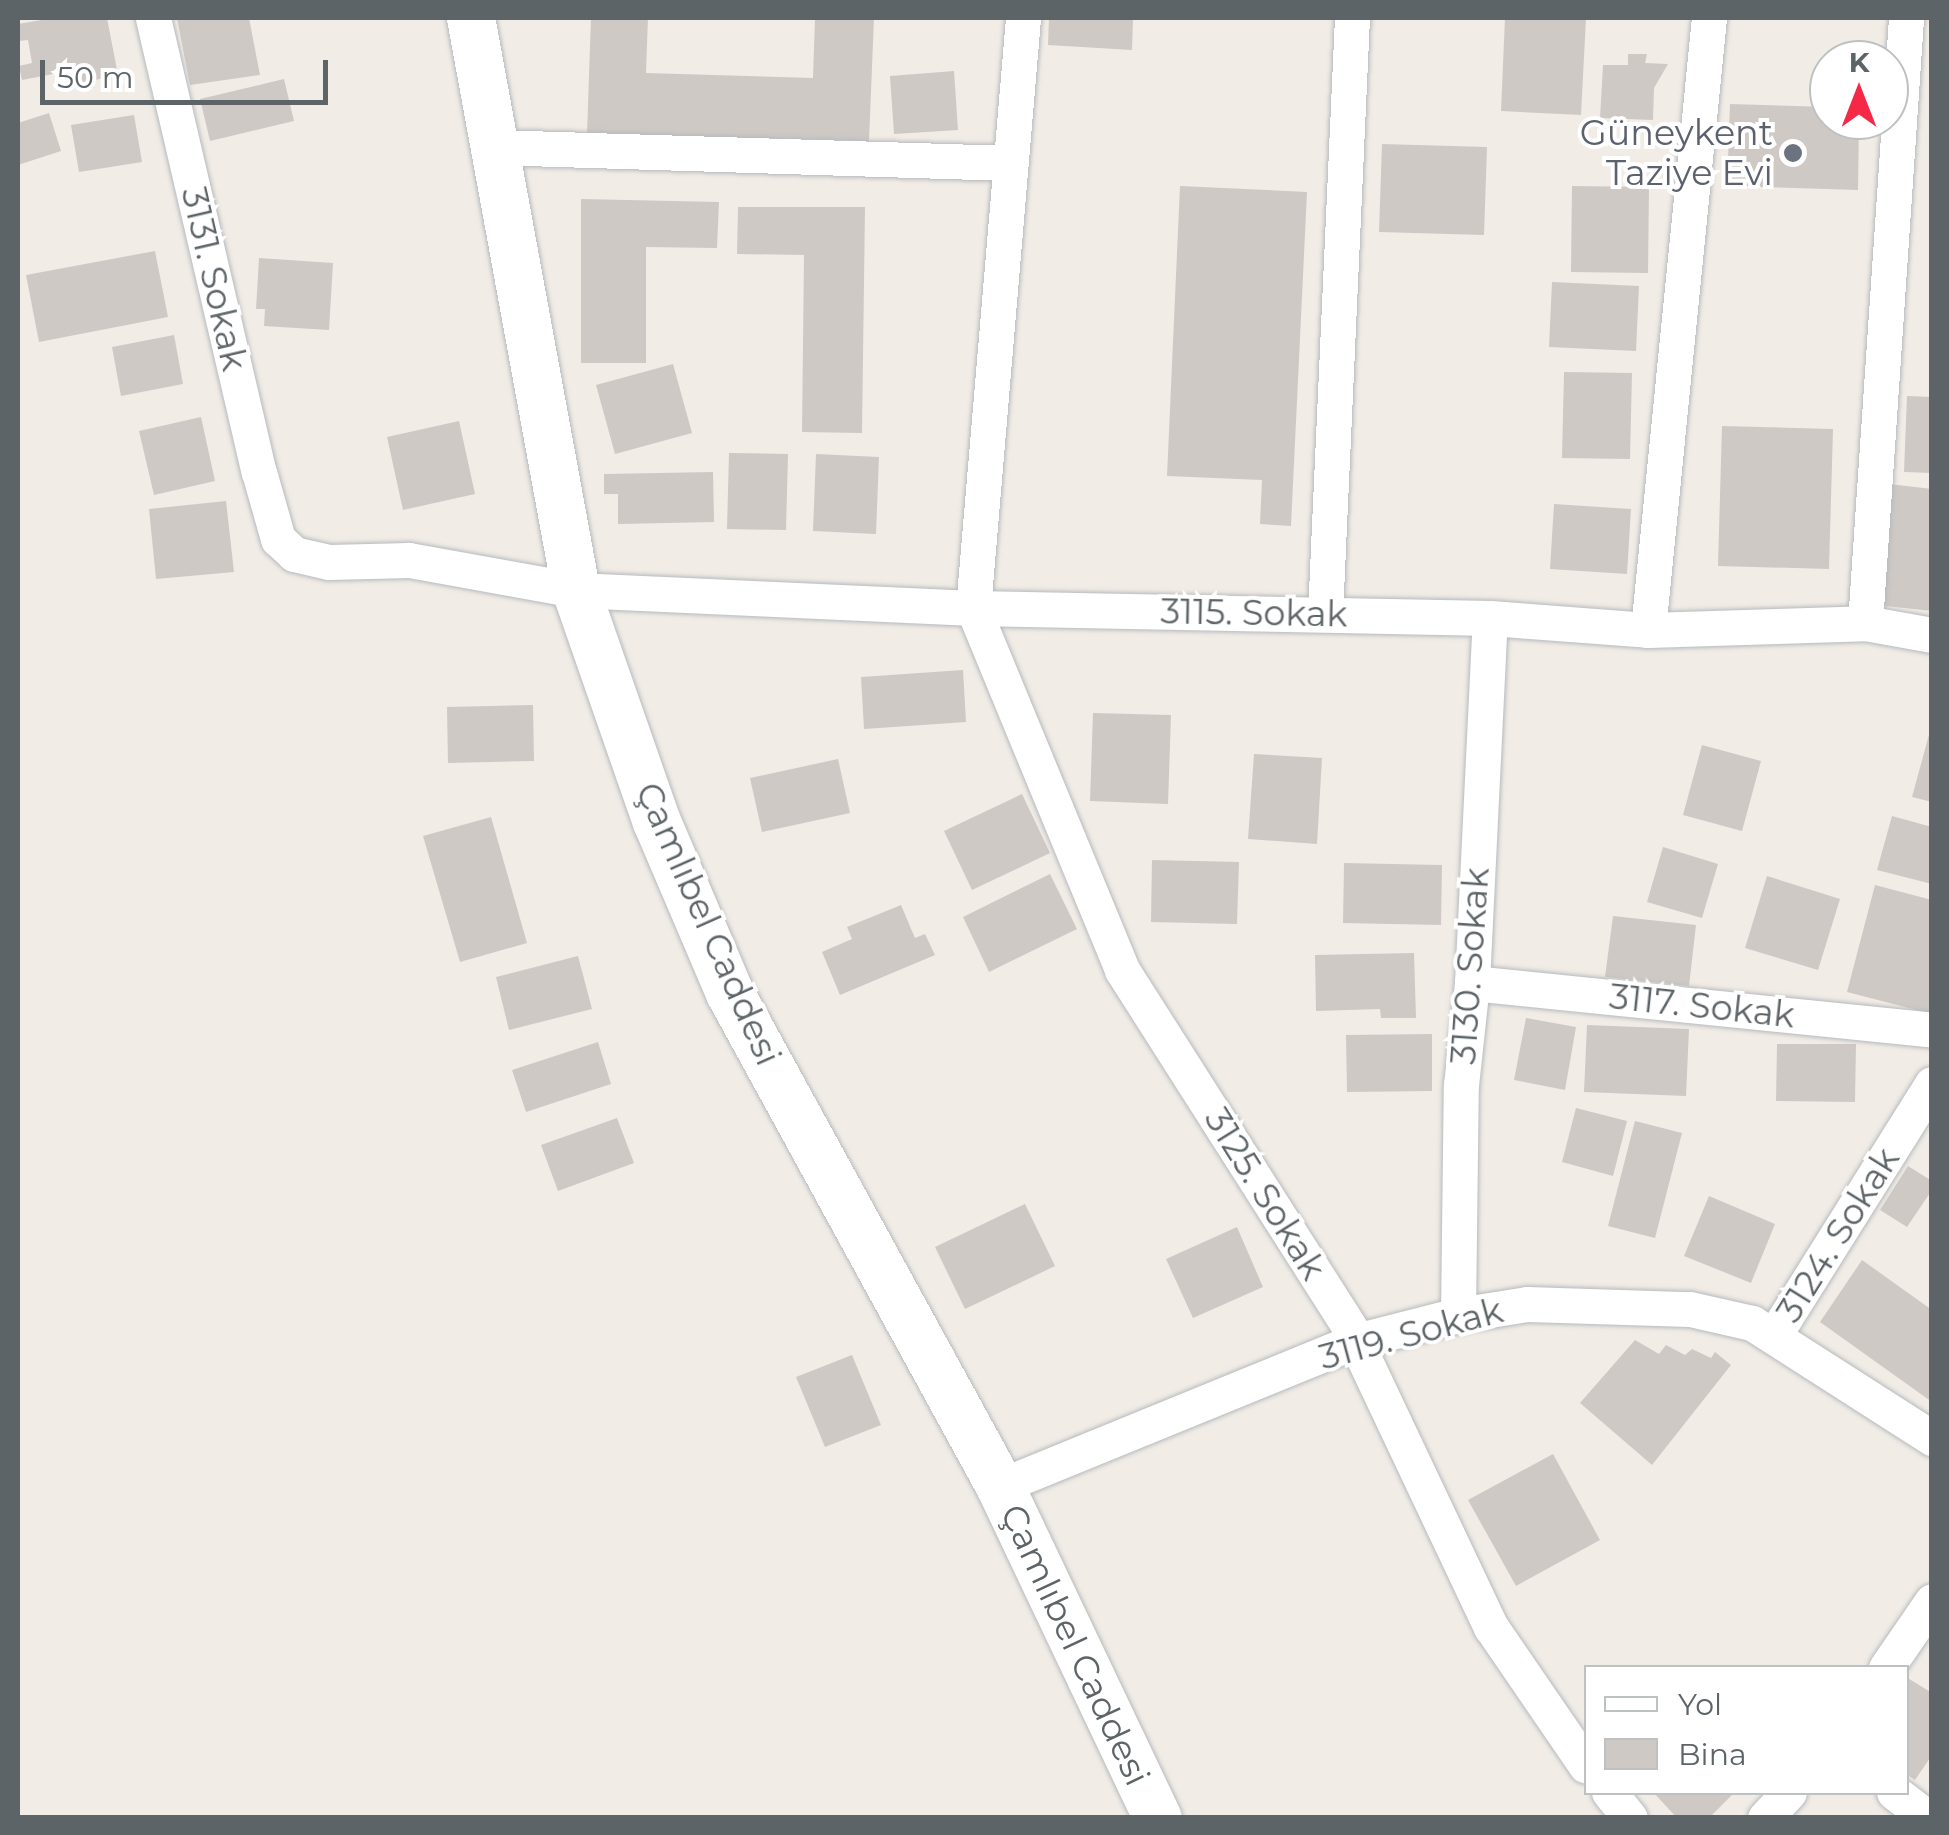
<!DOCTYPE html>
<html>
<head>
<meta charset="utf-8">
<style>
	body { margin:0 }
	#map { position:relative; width:1949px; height:1835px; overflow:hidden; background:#f1ece6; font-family:Montserrat,sans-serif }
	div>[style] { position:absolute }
	.building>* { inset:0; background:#cec9c5 }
	.roads { filter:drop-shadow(0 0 2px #b6babd) drop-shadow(0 0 2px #b6babd) }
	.street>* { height:35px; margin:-17.5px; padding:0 17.5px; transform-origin:17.5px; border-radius:17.5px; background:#fff }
	.secondary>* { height:48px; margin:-24px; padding:0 24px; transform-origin:24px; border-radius:24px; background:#fff }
	.dots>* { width:28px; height:28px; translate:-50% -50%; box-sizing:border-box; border:5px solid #fff; border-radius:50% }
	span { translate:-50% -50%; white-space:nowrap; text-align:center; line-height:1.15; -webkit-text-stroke:8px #fff; paint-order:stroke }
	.worship-label { font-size:35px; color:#5b616d }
	.right { translate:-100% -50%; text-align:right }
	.street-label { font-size:35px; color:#5d6467 }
	.frame { position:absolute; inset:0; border:20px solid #5d6467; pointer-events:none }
	.legend { position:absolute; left:1584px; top:1665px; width:325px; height:130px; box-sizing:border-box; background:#fff; border:2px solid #bec1c2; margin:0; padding:12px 18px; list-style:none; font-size:30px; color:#5d6467 }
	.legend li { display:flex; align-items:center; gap:20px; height:50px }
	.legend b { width:50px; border:2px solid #bec1c2 }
	.north { position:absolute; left:1809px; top:40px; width:100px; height:100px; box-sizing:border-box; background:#fff; border:2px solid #bec1c2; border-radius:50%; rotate:0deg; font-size:28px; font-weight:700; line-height:40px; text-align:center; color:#5d6467 }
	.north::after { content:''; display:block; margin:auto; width:35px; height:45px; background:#f52847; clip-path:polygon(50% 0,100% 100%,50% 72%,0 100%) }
	.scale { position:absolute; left:40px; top:60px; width:288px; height:45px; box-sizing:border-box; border:5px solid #5d6467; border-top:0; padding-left:12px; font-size:30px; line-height:35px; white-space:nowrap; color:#5d6467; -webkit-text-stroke:8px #fff; paint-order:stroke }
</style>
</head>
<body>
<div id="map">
	<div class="building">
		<i style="clip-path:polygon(53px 18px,107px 18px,118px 75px,81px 83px,79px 69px,22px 80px,19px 66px,32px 63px,28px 40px,18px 41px,18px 24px)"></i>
		<i style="clip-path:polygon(177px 18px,249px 18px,260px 75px,190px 85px)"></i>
		<i style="clip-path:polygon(591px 18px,648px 18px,646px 73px,813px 78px,815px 18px,874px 18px,869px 141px,587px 134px)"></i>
		<i style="clip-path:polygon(1049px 18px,1133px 18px,1132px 50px,1048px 45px)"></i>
		<i style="clip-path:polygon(1505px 18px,1586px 18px,1581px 115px,1501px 111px)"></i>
		<i style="clip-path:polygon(1628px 54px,1647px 54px,1645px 63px,1668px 64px,1654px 88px,1653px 120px,1600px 118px,1603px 65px,1628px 65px)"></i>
		<i style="clip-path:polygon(954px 71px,958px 130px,894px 134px,890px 76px)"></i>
		<i style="clip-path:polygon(284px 79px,294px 121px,210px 141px,200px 99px)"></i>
		<i style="clip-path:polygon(1730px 104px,1829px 107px,1829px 120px,1859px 120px,1858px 190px,1727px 186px)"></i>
		<i style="clip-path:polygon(49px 113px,61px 151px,18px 165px,18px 123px)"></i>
		<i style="clip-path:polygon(134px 115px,142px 162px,79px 172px,71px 125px)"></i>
		<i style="clip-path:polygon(1382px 144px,1487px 147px,1484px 235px,1379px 232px)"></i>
		<i style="clip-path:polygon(1180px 186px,1307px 192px,1291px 526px,1260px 524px,1262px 480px,1167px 476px)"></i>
		<i style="clip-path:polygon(1572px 186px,1649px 187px,1648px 273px,1571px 272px)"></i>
		<i style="clip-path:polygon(581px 199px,719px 202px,717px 248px,646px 247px,646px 363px,581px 363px)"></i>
		<i style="clip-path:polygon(738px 207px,865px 207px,862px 433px,802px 432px,804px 255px,737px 254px)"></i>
		<i style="clip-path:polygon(155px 251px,168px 317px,39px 342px,26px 275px)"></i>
		<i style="clip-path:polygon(259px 258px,333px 263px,329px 330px,264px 326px,265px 309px,256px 309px)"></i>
		<i style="clip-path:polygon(1552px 282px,1639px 286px,1636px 351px,1549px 347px)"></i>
		<i style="clip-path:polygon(174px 335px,183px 384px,121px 396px,112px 347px)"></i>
		<i style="clip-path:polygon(673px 364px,692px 433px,615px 454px,596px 385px)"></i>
		<i style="clip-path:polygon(1564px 372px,1632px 373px,1630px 459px,1562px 458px)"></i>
		<i style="clip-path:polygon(1907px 396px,1932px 397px,1932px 473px,1904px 472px)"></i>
		<i style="clip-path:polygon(201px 417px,215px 481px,154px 495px,139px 431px)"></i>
		<i style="clip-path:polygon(459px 421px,475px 494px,403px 510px,387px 437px)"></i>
		<i style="clip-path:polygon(1722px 426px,1833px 429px,1829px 569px,1718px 566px)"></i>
		<i style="clip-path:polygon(729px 453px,788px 454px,786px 530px,727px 529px)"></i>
		<i style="clip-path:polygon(816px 454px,879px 457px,876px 534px,813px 531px)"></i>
		<i style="clip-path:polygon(713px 472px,714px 522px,618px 524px,618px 494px,604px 494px,604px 474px)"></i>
		<i style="clip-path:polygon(1889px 484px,1932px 489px,1932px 611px,1877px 605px)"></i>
		<i style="clip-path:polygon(226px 501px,234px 572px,156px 579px,149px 509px)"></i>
		<i style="clip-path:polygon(1554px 504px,1631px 509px,1627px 574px,1550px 569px)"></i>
		<i style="clip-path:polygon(963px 670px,966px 722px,864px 729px,861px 677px)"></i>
		<i style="clip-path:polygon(533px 705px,534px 761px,448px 763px,447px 707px)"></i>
		<i style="clip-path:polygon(1093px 713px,1171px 715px,1168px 804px,1090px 801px)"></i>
		<i style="clip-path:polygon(1930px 731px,1932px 731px,1932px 802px,1912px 797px)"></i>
		<i style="clip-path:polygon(1702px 745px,1761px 761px,1742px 831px,1683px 815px)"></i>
		<i style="clip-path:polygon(1254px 754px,1322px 758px,1317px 844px,1248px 839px)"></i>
		<i style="clip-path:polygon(838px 759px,850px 813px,762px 832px,750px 778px)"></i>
		<i style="clip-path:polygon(1022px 794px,1050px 853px,972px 890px,944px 831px)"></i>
		<i style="clip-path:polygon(1892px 816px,1932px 827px,1932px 884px,1877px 870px)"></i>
		<i style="clip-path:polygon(491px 817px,527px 943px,460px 962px,423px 836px)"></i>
		<i style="clip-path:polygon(1663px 847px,1718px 864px,1702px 918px,1647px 902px)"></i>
		<i style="clip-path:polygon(1152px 860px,1239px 862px,1237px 924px,1151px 922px)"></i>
		<i style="clip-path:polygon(1344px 863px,1442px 865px,1441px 925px,1343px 923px)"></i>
		<i style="clip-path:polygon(1050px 874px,1077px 929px,989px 972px,963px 917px)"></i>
		<i style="clip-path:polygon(1767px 876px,1840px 899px,1818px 970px,1745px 948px)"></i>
		<i style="clip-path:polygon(1875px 885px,1932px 900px,1932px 1014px,1847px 992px)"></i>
		<i style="clip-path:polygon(901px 905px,915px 938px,925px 934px,935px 955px,840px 995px,822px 952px,852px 939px,847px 927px)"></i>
		<i style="clip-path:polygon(1613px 916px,1696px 925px,1689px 986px,1605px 977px)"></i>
		<i style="clip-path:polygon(1414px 953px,1416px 1018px,1381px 1018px,1380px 1009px,1316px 1011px,1315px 955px)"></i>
		<i style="clip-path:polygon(578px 956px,592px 1009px,509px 1030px,496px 977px)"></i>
		<i style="clip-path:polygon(1526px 1018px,1576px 1027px,1565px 1090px,1514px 1080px)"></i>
		<i style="clip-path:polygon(1587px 1025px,1689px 1029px,1686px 1096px,1584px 1092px)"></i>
		<i style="clip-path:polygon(1432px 1034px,1432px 1091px,1347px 1092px,1346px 1035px)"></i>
		<i style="clip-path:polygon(598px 1042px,611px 1084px,526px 1112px,512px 1070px)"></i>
		<i style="clip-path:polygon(1777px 1044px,1856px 1044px,1855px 1102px,1776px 1101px)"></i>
		<i style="clip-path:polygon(1576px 1108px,1627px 1121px,1613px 1176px,1562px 1162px)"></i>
		<i style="clip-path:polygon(617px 1118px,634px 1163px,558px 1191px,541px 1145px)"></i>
		<i style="clip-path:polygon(1635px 1121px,1682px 1133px,1655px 1238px,1608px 1226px)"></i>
		<i style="clip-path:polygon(1908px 1166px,1932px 1181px,1932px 1190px,1907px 1227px,1880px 1210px)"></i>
		<i style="clip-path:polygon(1709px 1196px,1775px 1224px,1751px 1283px,1684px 1256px)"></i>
		<i style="clip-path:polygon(1025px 1204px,1055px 1266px,965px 1309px,935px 1247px)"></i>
		<i style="clip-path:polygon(1237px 1227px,1263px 1287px,1193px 1318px,1166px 1259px)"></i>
		<i style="clip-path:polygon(1862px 1260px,1932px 1310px,1932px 1402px,1820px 1322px)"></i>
		<i style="clip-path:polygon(1635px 1340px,1659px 1354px,1666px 1345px,1685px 1355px,1692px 1349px,1711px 1358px,1715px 1352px,1731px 1365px,1652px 1465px,1580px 1403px)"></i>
		<i style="clip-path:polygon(852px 1355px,881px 1425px,825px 1447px,796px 1377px)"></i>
		<i style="clip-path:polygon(1553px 1454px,1600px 1540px,1516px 1586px,1468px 1500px)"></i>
		<i style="clip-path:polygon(1906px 1677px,1932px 1693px,1932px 1755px,1915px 1780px,1906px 1774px)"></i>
		<i style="clip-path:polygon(1653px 1792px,1735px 1792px,1709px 1818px,1677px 1818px)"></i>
	</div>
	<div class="roads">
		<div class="street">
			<i style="left:153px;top:18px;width:466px;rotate:76.9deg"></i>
			<i style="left:259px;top:472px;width:70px;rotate:74.2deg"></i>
			<i style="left:278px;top:539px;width:22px;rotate:43deg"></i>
			<i style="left:294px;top:554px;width:36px;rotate:13deg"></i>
			<i style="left:329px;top:562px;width:80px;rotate:-1.4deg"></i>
			<i style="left:409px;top:560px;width:170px;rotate:10.2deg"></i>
			<i style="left:576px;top:590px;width:397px;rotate:2.6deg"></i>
			<i style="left:973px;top:608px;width:517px;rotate:1.11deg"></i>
			<i style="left:1490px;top:618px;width:158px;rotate:4.3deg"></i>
			<i style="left:1648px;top:630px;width:217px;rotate:-1.8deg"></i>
			<i style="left:1865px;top:623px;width:68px;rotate:10.2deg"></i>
			<i style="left:1023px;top:18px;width:592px;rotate:94.84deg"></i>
			<i style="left:973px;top:608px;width:391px;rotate:67.6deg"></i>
			<i style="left:1122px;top:970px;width:423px;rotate:57.5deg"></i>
			<i style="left:1349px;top:1327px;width:332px;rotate:64.7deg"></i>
			<i style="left:1491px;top:1627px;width:168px;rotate:55.6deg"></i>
			<i style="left:493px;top:147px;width:517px;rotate:1.77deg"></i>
			<i style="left:1325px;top:614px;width:597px;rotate:-87.41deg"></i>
			<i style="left:1865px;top:623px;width:606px;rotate:-86.12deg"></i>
			<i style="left:1648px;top:630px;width:615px;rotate:-84.31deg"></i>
			<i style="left:1472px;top:983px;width:462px;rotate:5.8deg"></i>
			<i style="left:1458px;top:1315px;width:230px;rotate:-89.3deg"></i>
			<i style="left:1461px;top:1085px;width:103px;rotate:-83.8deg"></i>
			<i style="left:1472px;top:983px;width:365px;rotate:-87.2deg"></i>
			<i style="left:1775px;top:1334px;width:295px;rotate:-57.9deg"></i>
			<i style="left:1000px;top:1486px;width:384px;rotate:-22.2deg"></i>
			<i style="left:1356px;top:1341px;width:105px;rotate:-14.3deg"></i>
			<i style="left:1458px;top:1315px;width:70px;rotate:-9.1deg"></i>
			<i style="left:1527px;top:1304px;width:163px;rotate:1.8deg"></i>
			<i style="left:1690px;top:1309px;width:64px;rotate:12.7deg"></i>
			<i style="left:1752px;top:1323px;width:214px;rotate:32.6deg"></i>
			<i style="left:1886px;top:1668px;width:81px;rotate:-55.5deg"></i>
			<i style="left:1609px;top:1792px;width:33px;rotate:51deg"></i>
			<i style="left:1894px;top:1792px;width:43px;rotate:37.4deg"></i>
			<i style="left:1765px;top:1818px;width:35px;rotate:-47deg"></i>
		</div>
		<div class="secondary">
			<i style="left:471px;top:18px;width:582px;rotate:79.6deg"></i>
			<i style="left:576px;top:590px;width:246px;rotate:70.8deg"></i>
			<i style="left:657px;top:822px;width:186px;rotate:66.9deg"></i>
			<i style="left:730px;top:993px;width:562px;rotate:61.29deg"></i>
			<i style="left:1000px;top:1486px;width:368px;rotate:64.6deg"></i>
		</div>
	</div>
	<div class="dots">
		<i style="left:1793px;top:153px;background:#6b7280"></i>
	</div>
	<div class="worship-label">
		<span class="right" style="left:1773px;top:153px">Güneykent<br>Taziye Evi</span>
	</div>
	<div class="street-label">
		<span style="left:214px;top:279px;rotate:77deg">3131. Sokak</span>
		<span style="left:1254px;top:613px;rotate:1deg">3115. Sokak</span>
		<span style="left:708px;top:924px;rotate:66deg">Çamlıbel Caddesi</span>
		<span style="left:1470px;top:966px;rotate:-86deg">3130. Sokak</span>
		<span style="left:1702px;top:1006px;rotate:6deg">3117. Sokak</span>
		<span style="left:1265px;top:1194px;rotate:58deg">3125. Sokak</span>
		<span style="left:1838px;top:1235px;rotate:-58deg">3124. Sokak</span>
		<span style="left:1411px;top:1334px;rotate:-15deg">3119. Sokak</span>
		<span style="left:1075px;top:1645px;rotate:65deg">Çamlıbel Caddesi</span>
	</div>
	<div class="frame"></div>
	<ul class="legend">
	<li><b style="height:12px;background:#fff"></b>Yol</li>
	<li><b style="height:28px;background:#cec9c5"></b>Bina</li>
	</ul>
	<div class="north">K</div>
	<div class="scale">50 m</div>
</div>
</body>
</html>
